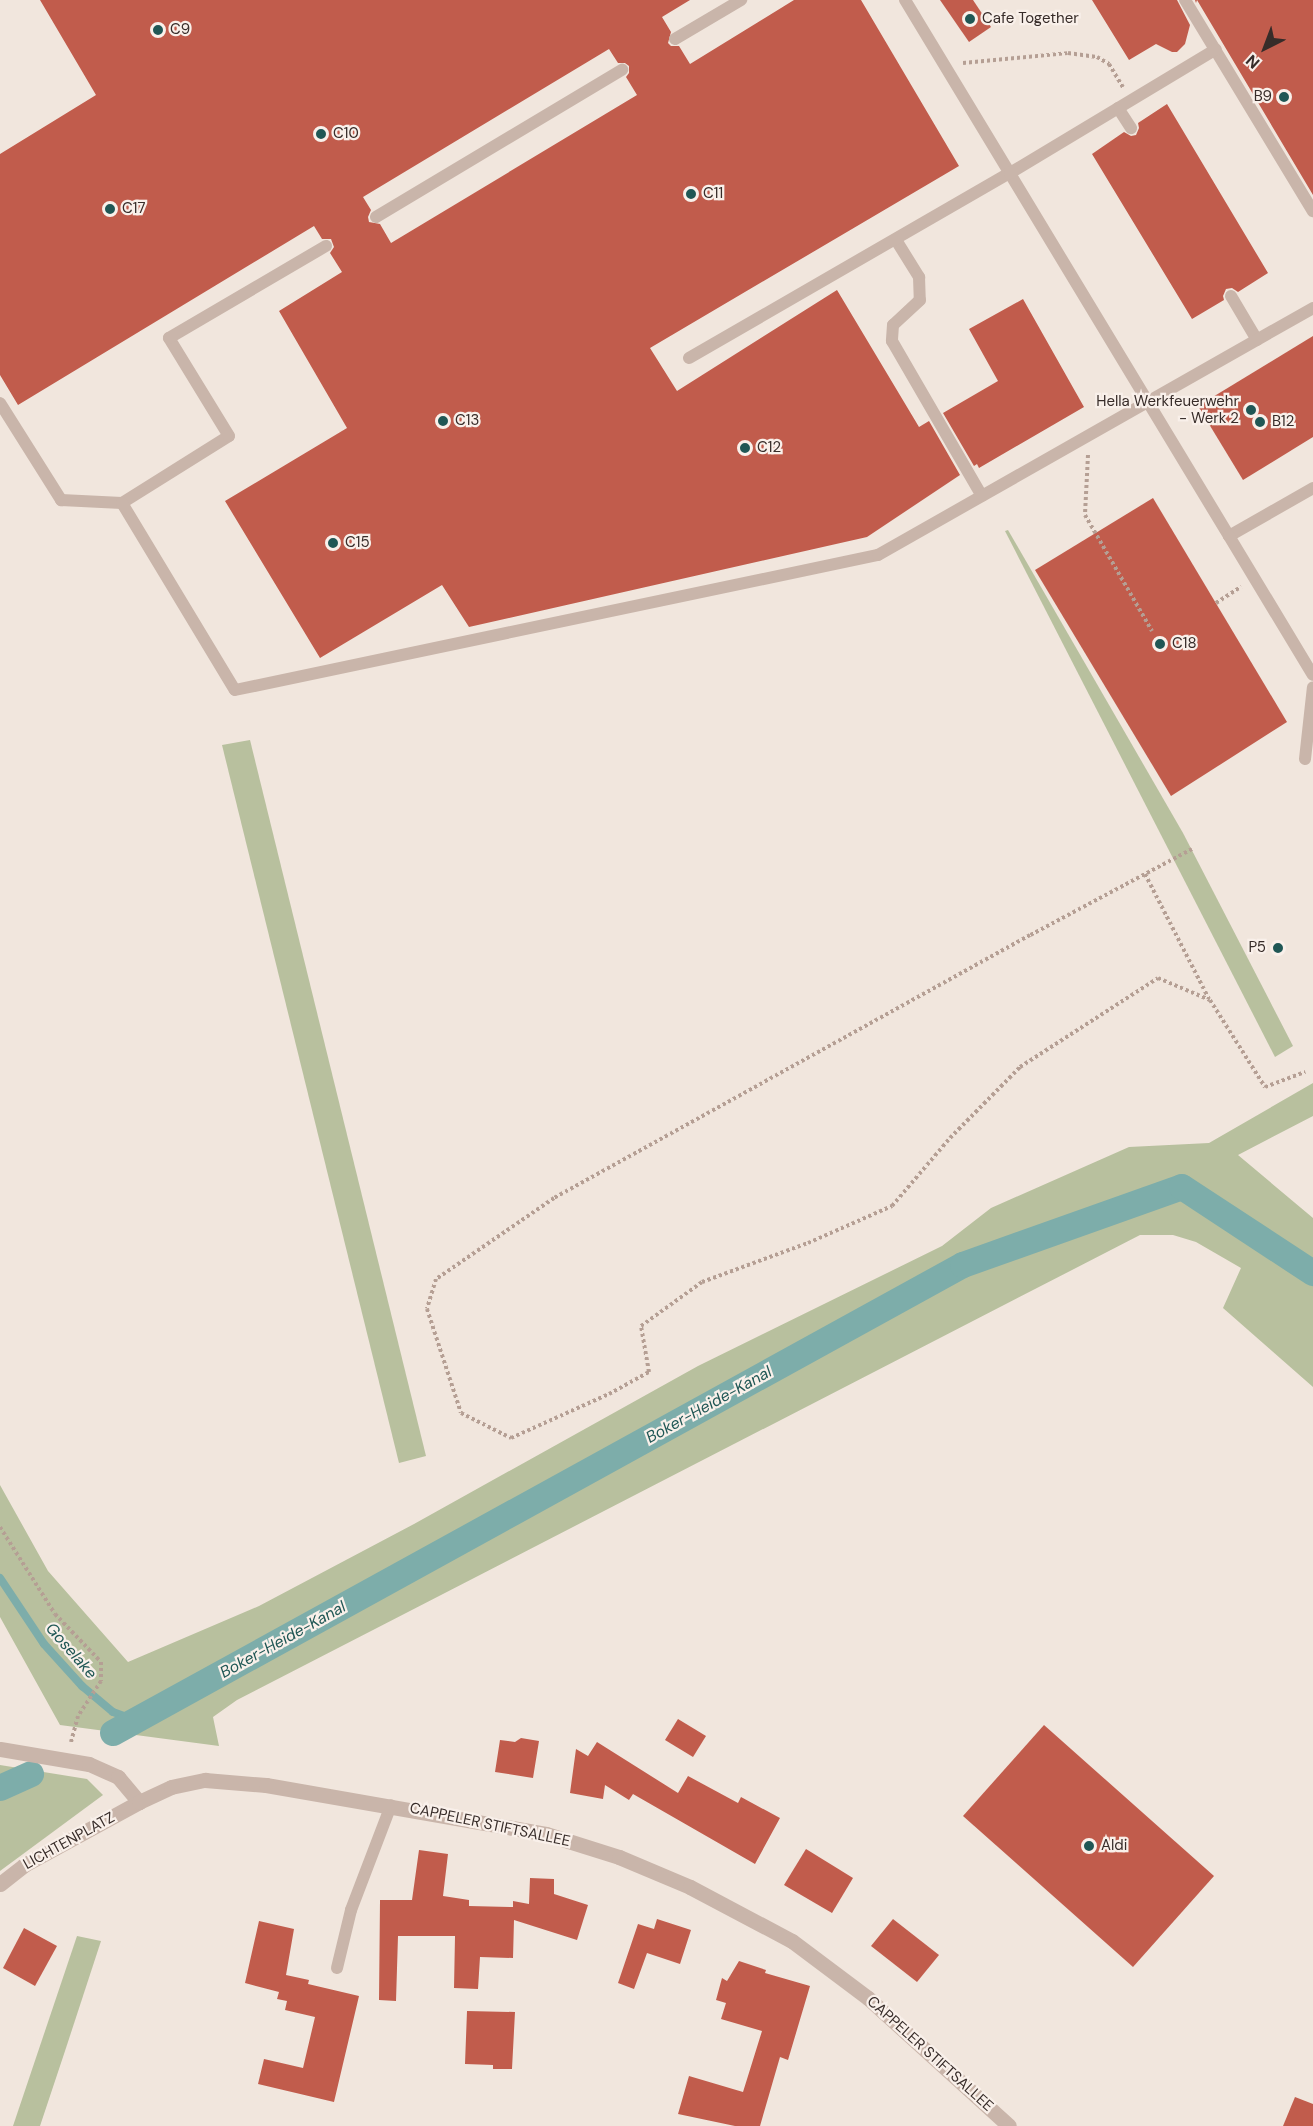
<!DOCTYPE html>
<html>
<head>
<meta charset="utf-8">
<style>
	body { margin:0 }
	#map { position:relative; width:1313px; height:2126px; overflow:hidden; background:#f1e6dd; font-family:"DM Sans",sans-serif }
	div>[style] { position:absolute }
	.green>* { inset:0; background:#b8c09e }
	.stream>* { height:8px; margin:-4px; padding:0 4px; transform-origin:4px; border-radius:4px; background:#7dadaa }
	.canal>* { height:26px; margin:-13px; padding:0 13px; transform-origin:13px; border-radius:13px; background:#7dadaa }
	.building>* { inset:0; background:#c15c4c }
	.path>* { height:4px; margin-top:-2px; transform-origin:0; background:repeating-linear-gradient(90deg,#b59f94 0 3px,transparent 0 6px) }
	.service>* { height:12px; margin:-6px; padding:0 6px; transform-origin:6px; border-radius:6px; background:#c9b5aa }
	.minor>* { height:15px; margin:-7.5px; padding:0 7.5px; transform-origin:7.5px; border-radius:7.5px; background:#c9b5aa }
	.dots>* { width:16px; height:16px; translate:-50% -50%; box-sizing:border-box; border:3px solid #f9f0ea; border-radius:50% }
	span { translate:-50% -50%; white-space:nowrap; text-align:center; line-height:1.15; -webkit-text-stroke:4.5px #f9f0ea; paint-order:stroke }
	.poi-label { font-size:15px; color:#372c29 }
	.left { translate:0 -50%; text-align:left }
	.right { translate:-100% -50%; text-align:right }
	.street-label { font-size:15px; color:#372c29 }
	.water-label { font-size:16px; color:#205755; font-style:italic }
	.north { position:absolute; left:1235px; top:18px; width:60px; height:60px; -webkit-text-stroke:4px #f9f0ea; paint-order:stroke; rotate:222deg; font-size:16px; font-weight:700; line-height:24px; text-align:center; color:#372c29 }
	.north::after { content:''; display:block; margin:auto; width:21px; height:27px; background:#372c29; clip-path:polygon(50% 0,100% 100%,50% 72%,0 100%) }
</style>
</head>
<body>
<div id="map">
	<div class="green">
		<i style="clip-path:polygon(1008px 530px,1183px 833px,1293px 1046px,1275px 1057px,1005px 531px)"></i>
		<i style="clip-path:polygon(250px 740px,426px 1456px,399px 1463px,222px 745px)"></i>
		<i style="clip-path:polygon(1313px 1083px,1313px 1116px,1238px 1155px,1313px 1218px,1313px 1387px,1223px 1308px,1241px 1268px,1196px 1242px,1173px 1235px,1140px 1235px,237px 1700px,213px 1717px,219px 1746px,60px 1725px,0 1617px,0 1485px,48px 1571px,128px 1662px,259px 1606px,414px 1524px,698px 1366px,942px 1246px,991px 1208px,1129px 1147px,1209px 1143px)"></i>
		<i style="clip-path:polygon(0 1765px,87px 1779px,103px 1795px,0 1871px)"></i>
		<i style="clip-path:polygon(77px 1936px,101px 1941px,65px 2051px,40px 2126px,13px 2126px)"></i>
	</div>
	<div class="stream">
		<i style="left:0;top:1578px;width:79px;rotate:56.3deg"></i>
		<i style="left:44px;top:1644px;width:57px;rotate:47.9deg"></i>
		<i style="left:82px;top:1686px;width:40px;rotate:40deg"></i>
		<i style="left:113px;top:1712px;width:27px;rotate:20deg"></i>
	</div>
	<div class="canal">
		<i style="left:113px;top:1733px;width:970px;rotate:-28.84deg"></i>
		<i style="left:963px;top:1265px;width:232px;rotate:-19.6deg"></i>
		<i style="left:1182px;top:1187px;width:157px;rotate:33.3deg"></i>
		<i style="left:0;top:1788px;width:34px;rotate:-24deg"></i>
	</div>
	<div class="building">
		<i style="clip-path:polygon(evenodd,40px 0,690px 0,662px 17px,671px 32px,668px 43px,671px 46px,679px 46px,690px 64px,794px 0,861px 0,959px 166px,650px 348px,677px 391px,837px 290px,919px 427px,929px 421px,960px 475px,867px 537px,469px 627px,442px 585px,320px 658px,225px 501px,347px 428px,279px 311px,342px 272px,330px 253px,334px 247px,331px 239px,322px 239px,314px 226px,18px 405px,0 375px,0 154px,96px 95px,40px 0,609px 49px,618px 63px,625px 63px,629px 66px,629px 73px,626px 77px,637px 95px,391px 243px,380px 224px,369px 222px,368px 217px,371px 210px,363px 197px,609px 49px)"></i>
		<i style="clip-path:polygon(940px 0,973px 0,991px 27px,969px 42px)"></i>
		<i style="clip-path:polygon(1092px 0,1177px 0,1190px 25px,1185px 44px,1177px 52px,1172px 52px,1156px 44px,1129px 60px)"></i>
		<i style="clip-path:polygon(1195px 0,1313px 0,1313px 195px,1197px 0,1196px 3px)"></i>
		<i style="clip-path:polygon(1167px 104px,1268px 273px,1238px 292px,1232px 288px,1226px 289px,1223px 296px,1224px 300px,1192px 319px,1092px 154px,1124px 132px,1131px 136px,1136px 135px,1139px 128px,1138px 123px)"></i>
		<i style="clip-path:polygon(1023px 299px,1084px 407px,979px 468px,977px 464px,974px 466px,943px 413px,998px 381px,969px 329px)"></i>
		<i style="clip-path:polygon(1313px 336px,1313px 437px,1243px 480px,1198px 406px)"></i>
		<i style="clip-path:polygon(1153px 498px,1287px 722px,1171px 796px,1035px 570px)"></i>
		<i style="clip-path:polygon(678px 1719px,706px 1736px,693px 1757px,665px 1740px)"></i>
		<i style="clip-path:polygon(1044px 1725px,1214px 1876px,1133px 1967px,963px 1816px)"></i>
		<i style="clip-path:polygon(521px 1738px,539px 1741px,533px 1778px,495px 1772px,500px 1740px,515px 1742px)"></i>
		<i style="clip-path:polygon(597px 1742px,678px 1793px,688px 1776px,738px 1803px,741px 1797px,780px 1818px,755px 1864px,633px 1794px,629px 1800px,605px 1785px,603px 1799px,570px 1793px,576px 1749px,588px 1756px)"></i>
		<i style="clip-path:polygon(806px 1849px,853px 1878px,832px 1913px,784px 1885px)"></i>
		<i style="clip-path:polygon(419px 1850px,448px 1854px,443px 1896px,469px 1900px,469px 1906px,513px 1907px,513px 1901px,529px 1904px,530px 1878px,554px 1879px,554px 1894px,588px 1905px,577px 1940px,514px 1920px,513px 1958px,480px 1957px,478px 1989px,454px 1988px,455px 1936px,398px 1936px,396px 2001px,379px 2000px,380px 1900px,412px 1900px)"></i>
		<i style="clip-path:polygon(657px 1919px,691px 1930px,680px 1964px,647px 1953px,634px 1989px,618px 1983px,638px 1924px,654px 1929px)"></i>
		<i style="clip-path:polygon(893px 1919px,939px 1955px,917px 1982px,871px 1946px)"></i>
		<i style="clip-path:polygon(259px 1921px,294px 1929px,286px 1975px,309px 1980px,308px 1984px,359px 1996px,334px 2102px,258px 2084px,264px 2059px,303px 2068px,315px 2017px,285px 2010px,287px 2001px,277px 1999px,279px 1992px,245px 1983px)"></i>
		<i style="clip-path:polygon(24px 1928px,57px 1946px,35px 1986px,3px 1968px)"></i>
		<i style="clip-path:polygon(739px 1961px,766px 1970px,765px 1973px,810px 1986px,788px 2060px,780px 2057px,760px 2126px,735px 2126px,678px 2114px,689px 2076px,743px 2092px,762px 2031px,721px 2019px,726px 2003px,716px 2000px,722px 1978px,727px 1981px)"></i>
		<i style="clip-path:polygon(467px 2011px,515px 2012px,512px 2069px,493px 2069px,493px 2065px,465px 2064px)"></i>
		<i style="clip-path:polygon(1295px 2097px,1313px 2104px,1313px 2126px,1283px 2126px)"></i>
	</div>
	<div class="path">
		<i style="left:963px;top:63px;width:105px;rotate:-5.4deg"></i>
		<i style="left:1068px;top:53px;width:29px;rotate:8deg"></i>
		<i style="left:1097px;top:57px;width:14px;rotate:30deg"></i>
		<i style="left:1109px;top:64px;width:27px;rotate:59deg"></i>
		<i style="left:1088px;top:455px;width:60px;rotate:92.9deg"></i>
		<i style="left:1085px;top:515px;width:134px;rotate:60deg"></i>
		<i style="left:1216px;top:603px;width:30px;rotate:-33deg"></i>
		<i style="left:1192px;top:849px;width:183px;rotate:152deg"></i>
		<i style="left:1030px;top:935px;width:544px;rotate:151.08deg"></i>
		<i style="left:554px;top:1198px;width:143px;rotate:145.5deg"></i>
		<i style="left:436px;top:1279px;width:31px;rotate:107deg"></i>
		<i style="left:427px;top:1309px;width:109px;rotate:71.9deg"></i>
		<i style="left:461px;top:1413px;width:56px;rotate:26.6deg"></i>
		<i style="left:511px;top:1438px;width:107px;rotate:-24.2deg"></i>
		<i style="left:609px;top:1394px;width:46px;rotate:-28.8deg"></i>
		<i style="left:649px;top:1372px;width:47px;rotate:-99.9deg"></i>
		<i style="left:641px;top:1326px;width:75px;rotate:-35.8deg"></i>
		<i style="left:702px;top:1282px;width:113px;rotate:-20.2deg"></i>
		<i style="left:808px;top:1243px;width:92px;rotate:-23.8deg"></i>
		<i style="left:892px;top:1206px;width:89px;rotate:-49.5deg"></i>
		<i style="left:950px;top:1138px;width:100px;rotate:-45.4deg"></i>
		<i style="left:1020px;top:1067px;width:164px;rotate:-32.8deg"></i>
		<i style="left:1158px;top:978px;width:56px;rotate:22.9deg"></i>
		<i style="left:1210px;top:1000px;width:103px;rotate:57.7deg"></i>
		<i style="left:1265px;top:1087px;width:43px;rotate:-20.6deg"></i>
		<i style="left:1145px;top:874px;width:140px;rotate:62.9deg"></i>
		<i style="left:0;top:1527px;width:103px;rotate:57.7deg"></i>
		<i style="left:55px;top:1614px;width:66px;rotate:46.2deg"></i>
		<i style="left:101px;top:1662px;width:19px;rotate:90deg"></i>
		<i style="left:101px;top:1681px;width:42px;rotate:123.3deg"></i>
		<i style="left:78px;top:1716px;width:27px;rotate:105deg"></i>
	</div>
	<div class="service">
		<i style="left:905px;top:0;width:626px;rotate:58.85deg"></i>
		<i style="left:1229px;top:536px;width:97px;rotate:-29.7deg"></i>
		<i style="left:1185px;top:0;width:247px;rotate:58.8deg"></i>
		<i style="left:675px;top:39px;width:77px;rotate:-30.6deg"></i>
		<i style="left:1118px;top:108px;width:24px;rotate:57deg"></i>
		<i style="left:376px;top:217px;width:287px;rotate:-30.9deg"></i>
		<i style="left:896px;top:240px;width:44px;rotate:58.1deg"></i>
		<i style="left:919px;top:277px;width:23px;rotate:88deg"></i>
		<i style="left:920px;top:300px;width:37px;rotate:137deg"></i>
		<i style="left:893px;top:325px;width:16px;rotate:94deg"></i>
		<i style="left:892px;top:341px;width:179px;rotate:59.9deg"></i>
		<i style="left:1231px;top:296px;width:51px;rotate:59.4deg"></i>
		<i style="left:689px;top:358px;width:370px;rotate:-30deg"></i>
		<i style="left:1010px;top:173px;width:240px;rotate:-31deg"></i>
		<i style="left:0;top:403px;width:115px;rotate:57.8deg"></i>
		<i style="left:61px;top:500px;width:61px;rotate:2.8deg"></i>
		<i style="left:122px;top:503px;width:126px;rotate:-32.1deg"></i>
		<i style="left:229px;top:436px;width:115px;rotate:-121.5deg"></i>
		<i style="left:169px;top:338px;width:182px;rotate:-30.4deg"></i>
		<i style="left:122px;top:503px;width:218px;rotate:58.9deg"></i>
		<i style="left:235px;top:690px;width:657px;rotate:-11.86deg"></i>
		<i style="left:878px;top:555px;width:500px;rotate:-29.59deg"></i>
		<i style="left:1229px;top:536px;width:162px;rotate:58.9deg"></i>
		<i style="left:1305px;top:759px;width:72px;rotate:-83.7deg"></i>
		<i style="left:337px;top:1968px;width:60px;rotate:-76.4deg"></i>
		<i style="left:351px;top:1910px;width:112px;rotate:-69.1deg"></i>
	</div>
	<div class="minor">
		<i style="left:0;top:1749px;width:90px;rotate:9.6deg"></i>
		<i style="left:89px;top:1764px;width:32px;rotate:24deg"></i>
		<i style="left:118px;top:1777px;width:33px;rotate:50deg"></i>
		<i style="left:0;top:1884px;width:31px;rotate:-38deg"></i>
		<i style="left:24px;top:1865px;width:131px;rotate:-28.7deg"></i>
		<i style="left:139px;top:1802px;width:35px;rotate:-25deg"></i>
		<i style="left:171px;top:1787px;width:35px;rotate:-12deg"></i>
		<i style="left:205px;top:1780px;width:61px;rotate:4.7deg"></i>
		<i style="left:266px;top:1785px;width:284px;rotate:9.9deg"></i>
		<i style="left:546px;top:1834px;width:77px;rotate:17.5deg"></i>
		<i style="left:619px;top:1857px;width:77px;rotate:22.9deg"></i>
		<i style="left:690px;top:1887px;width:115px;rotate:27.9deg"></i>
		<i style="left:792px;top:1941px;width:95px;rotate:36.9deg"></i>
		<i style="left:868px;top:1998px;width:190px;rotate:42.2deg"></i>
	</div>
	<div class="dots">
		<i style="left:970px;top:19px;background:#205755"></i>
		<i style="left:158px;top:30px;background:#205755"></i>
		<i style="left:1284px;top:97px;background:#205755"></i>
		<i style="left:321px;top:134px;background:#205755"></i>
		<i style="left:691px;top:194px;background:#205755"></i>
		<i style="left:110px;top:209px;background:#205755"></i>
		<i style="left:1251px;top:410px;background:#205755"></i>
		<i style="left:443px;top:421px;background:#205755"></i>
		<i style="left:1260px;top:422px;background:#205755"></i>
		<i style="left:745px;top:448px;background:#205755"></i>
		<i style="left:333px;top:543px;background:#205755"></i>
		<i style="left:1160px;top:644px;background:#205755"></i>
		<i style="left:1278px;top:948px;background:#205755"></i>
		<i style="left:1089px;top:1846px;background:#205755"></i>
	</div>
	<div class="poi-label">
		<span class="left" style="left:982px;top:19px">Cafe Together</span>
		<span class="left" style="left:170px;top:30px">C9</span>
		<span class="right" style="left:1272px;top:97px">B9</span>
		<span class="left" style="left:333px;top:134px">C10</span>
		<span class="left" style="left:703px;top:194px">C11</span>
		<span class="left" style="left:122px;top:209px">C17</span>
		<span class="right" style="left:1239px;top:410px">Hella Werkfeuerwehr<br>- Werk 2</span>
		<span class="left" style="left:455px;top:421px">C13</span>
		<span class="left" style="left:1272px;top:422px">B12</span>
		<span class="left" style="left:757px;top:448px">C12</span>
		<span class="left" style="left:345px;top:543px">C15</span>
		<span class="left" style="left:1172px;top:644px">C18</span>
		<span class="right" style="left:1266px;top:948px">P5</span>
		<span class="left" style="left:1101px;top:1846px">Aldi</span>
	</div>
	<div class="street-label">
		<span style="left:490px;top:1825px;rotate:12deg">CAPPELER STIFTSALLEE</span>
		<span style="left:69px;top:1841px;rotate:-29deg">LICHTENPLATZ</span>
		<span style="left:930px;top:2054px;rotate:42deg">CAPPELER STIFTSALLEE</span>
	</div>
	<div class="water-label">
		<span style="left:709px;top:1405px;rotate:-29deg">Boker-Heide-Kanal</span>
		<span style="left:283px;top:1640px;rotate:-29deg">Boker-Heide-Kanal</span>
		<span style="left:71px;top:1651px;rotate:49deg">Goselake</span>
	</div>
	<div class="north">N</div>
</div>
</body>
</html>
